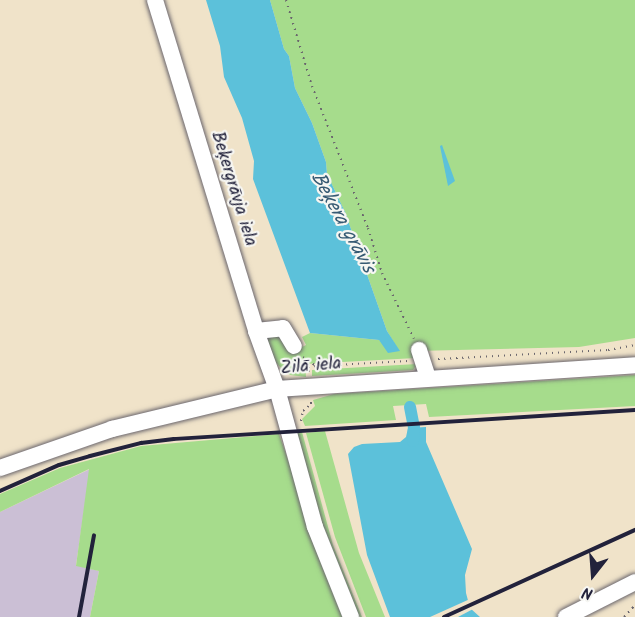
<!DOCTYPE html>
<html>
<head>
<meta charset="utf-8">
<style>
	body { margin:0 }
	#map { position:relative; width:635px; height:617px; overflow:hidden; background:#f0e3c9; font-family:Kalam,sans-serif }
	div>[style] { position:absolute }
	.industrial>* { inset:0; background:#cbbfd5 }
	.green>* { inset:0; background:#a6dc8c }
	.water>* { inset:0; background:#5cc1da }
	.pier>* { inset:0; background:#f0e3c9 }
	.canal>* { height:12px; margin:-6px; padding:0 6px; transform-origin:6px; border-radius:6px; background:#5cc1da }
	.path>* { height:2px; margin-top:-1px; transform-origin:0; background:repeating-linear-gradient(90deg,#6a666d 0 1.5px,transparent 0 6px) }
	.roads { filter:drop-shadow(0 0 2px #6a666d) drop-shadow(0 0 2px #6a666d) }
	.minor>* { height:16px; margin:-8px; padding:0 8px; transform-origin:8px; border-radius:8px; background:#fff }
	.rail>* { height:4px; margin:-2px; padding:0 2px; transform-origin:2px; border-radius:2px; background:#22223b }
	span { translate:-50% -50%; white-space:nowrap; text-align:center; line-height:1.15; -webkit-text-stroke:4.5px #f6f6f2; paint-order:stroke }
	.street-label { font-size:18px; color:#22223b }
	.water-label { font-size:20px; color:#365a73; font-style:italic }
	.north { position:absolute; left:563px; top:545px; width:60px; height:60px; -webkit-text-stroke:4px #f6f6f2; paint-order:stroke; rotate:197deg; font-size:16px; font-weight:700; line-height:24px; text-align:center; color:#22223b }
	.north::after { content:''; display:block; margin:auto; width:21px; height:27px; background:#22223b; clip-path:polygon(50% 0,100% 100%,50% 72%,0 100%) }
</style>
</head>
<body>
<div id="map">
	<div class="industrial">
		<i style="clip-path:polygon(90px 469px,76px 565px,99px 571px,90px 617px,0 617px,0 512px)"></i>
	</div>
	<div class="green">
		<i style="clip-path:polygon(270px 0,635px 0,635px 338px,579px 347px,415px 351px,416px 358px,305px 364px,306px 377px,290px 375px,280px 367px,273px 359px,266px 341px,267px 336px,277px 333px,294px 351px,306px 345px,302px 337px,310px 333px,379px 340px,399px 351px,387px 331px,345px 212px,327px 174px,326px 162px,312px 123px,295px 88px,289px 56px,284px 49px)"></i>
		<i style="clip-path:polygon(417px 364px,413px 370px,312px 376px,312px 370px)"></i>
		<i style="clip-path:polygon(635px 375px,635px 406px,429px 417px,426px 404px,393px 406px,396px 420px,305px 426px,302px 419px,315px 406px,313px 400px,334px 394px)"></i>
		<i style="clip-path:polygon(325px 431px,359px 553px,385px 617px,366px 617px,335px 537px,306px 433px)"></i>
		<i style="clip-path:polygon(295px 432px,302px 432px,333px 545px,362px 617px,357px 617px,325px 534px)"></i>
		<i style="clip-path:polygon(279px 434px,343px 617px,90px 617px,99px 571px,76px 566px,89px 469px,0 512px,0 494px,60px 468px,141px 446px)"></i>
	</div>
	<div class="water">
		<i style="clip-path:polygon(206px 0,270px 0,284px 49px,289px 56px,295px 88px,312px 123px,326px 162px,327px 174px,345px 212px,387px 331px,400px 351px,388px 353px,379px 340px,310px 333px,253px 179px,254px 161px,242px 118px,224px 77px,220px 46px)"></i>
		<i style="clip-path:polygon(442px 145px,455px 181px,448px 186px,440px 146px)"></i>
		<i style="clip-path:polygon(426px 427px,426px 442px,472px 549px,465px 575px,466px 593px,470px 608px,480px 617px,390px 617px,367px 555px,348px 454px,354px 447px,362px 444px,400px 442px,406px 437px,408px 428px)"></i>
	</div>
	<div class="pier">
		<i style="clip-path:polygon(470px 599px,475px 608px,458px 617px,430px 617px)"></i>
	</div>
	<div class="canal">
		<i style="left:410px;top:407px;width:20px;rotate:79deg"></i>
		<i style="left:414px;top:427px;width:14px;rotate:94deg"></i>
	</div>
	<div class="path">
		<i style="left:286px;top:0;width:90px;rotate:73.2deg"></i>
		<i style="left:312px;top:86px;width:153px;rotate:68.5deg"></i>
		<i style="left:368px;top:228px;width:47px;rotate:72.7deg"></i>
		<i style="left:382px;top:273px;width:73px;rotate:64.1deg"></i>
		<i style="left:303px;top:357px;width:16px;rotate:35deg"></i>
		<i style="left:438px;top:359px;width:170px;rotate:-3deg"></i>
		<i style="left:608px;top:350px;width:27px;rotate:-10deg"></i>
		<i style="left:309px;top:372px;width:5px;rotate:-101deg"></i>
		<i style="left:308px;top:367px;width:8px;rotate:-7deg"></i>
		<i style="left:316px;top:366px;width:92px;rotate:-3.1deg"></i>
		<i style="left:301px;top:421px;width:10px;rotate:-79deg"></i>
		<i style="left:303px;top:411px;width:11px;rotate:-41deg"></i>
		<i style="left:311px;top:404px;width:3px;rotate:-90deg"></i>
		<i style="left:624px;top:617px;width:16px;rotate:-47deg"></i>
	</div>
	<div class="roads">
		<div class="minor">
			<i style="left:155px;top:0;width:346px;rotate:73deg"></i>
			<i style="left:256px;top:331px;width:62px;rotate:70.1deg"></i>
			<i style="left:277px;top:389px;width:143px;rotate:74.6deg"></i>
			<i style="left:315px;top:527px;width:97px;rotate:68.2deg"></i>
			<i style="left:256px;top:331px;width:27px;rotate:-6deg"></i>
			<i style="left:283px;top:328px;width:21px;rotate:59deg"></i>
			<i style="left:419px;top:350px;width:29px;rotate:72deg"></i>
			<i style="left:0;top:468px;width:119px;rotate:-19.2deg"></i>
			<i style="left:112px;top:429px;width:170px;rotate:-13.6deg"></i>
			<i style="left:277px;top:389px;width:359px;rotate:-3.8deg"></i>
			<i style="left:566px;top:617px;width:77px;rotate:-26.9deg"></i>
		</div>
	</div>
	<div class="rail">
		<i style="left:0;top:491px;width:64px;rotate:-23.8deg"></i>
		<i style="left:59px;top:465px;width:32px;rotate:-16deg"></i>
		<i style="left:90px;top:456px;width:53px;rotate:-14.3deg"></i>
		<i style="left:141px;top:443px;width:33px;rotate:-7deg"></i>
		<i style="left:174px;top:439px;width:462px;rotate:-3.6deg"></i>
		<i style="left:79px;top:617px;width:83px;rotate:-79.6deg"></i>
		<i style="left:444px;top:617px;width:210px;rotate:-24.5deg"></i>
	</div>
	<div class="street-label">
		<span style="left:233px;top:189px;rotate:73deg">Beķergrāvja iela</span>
		<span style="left:311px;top:367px;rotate:-5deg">Zilā iela</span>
	</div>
	<div class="water-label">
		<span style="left:342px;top:223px;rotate:61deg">Beķera grāvis</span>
	</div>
	<div class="north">N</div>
</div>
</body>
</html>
